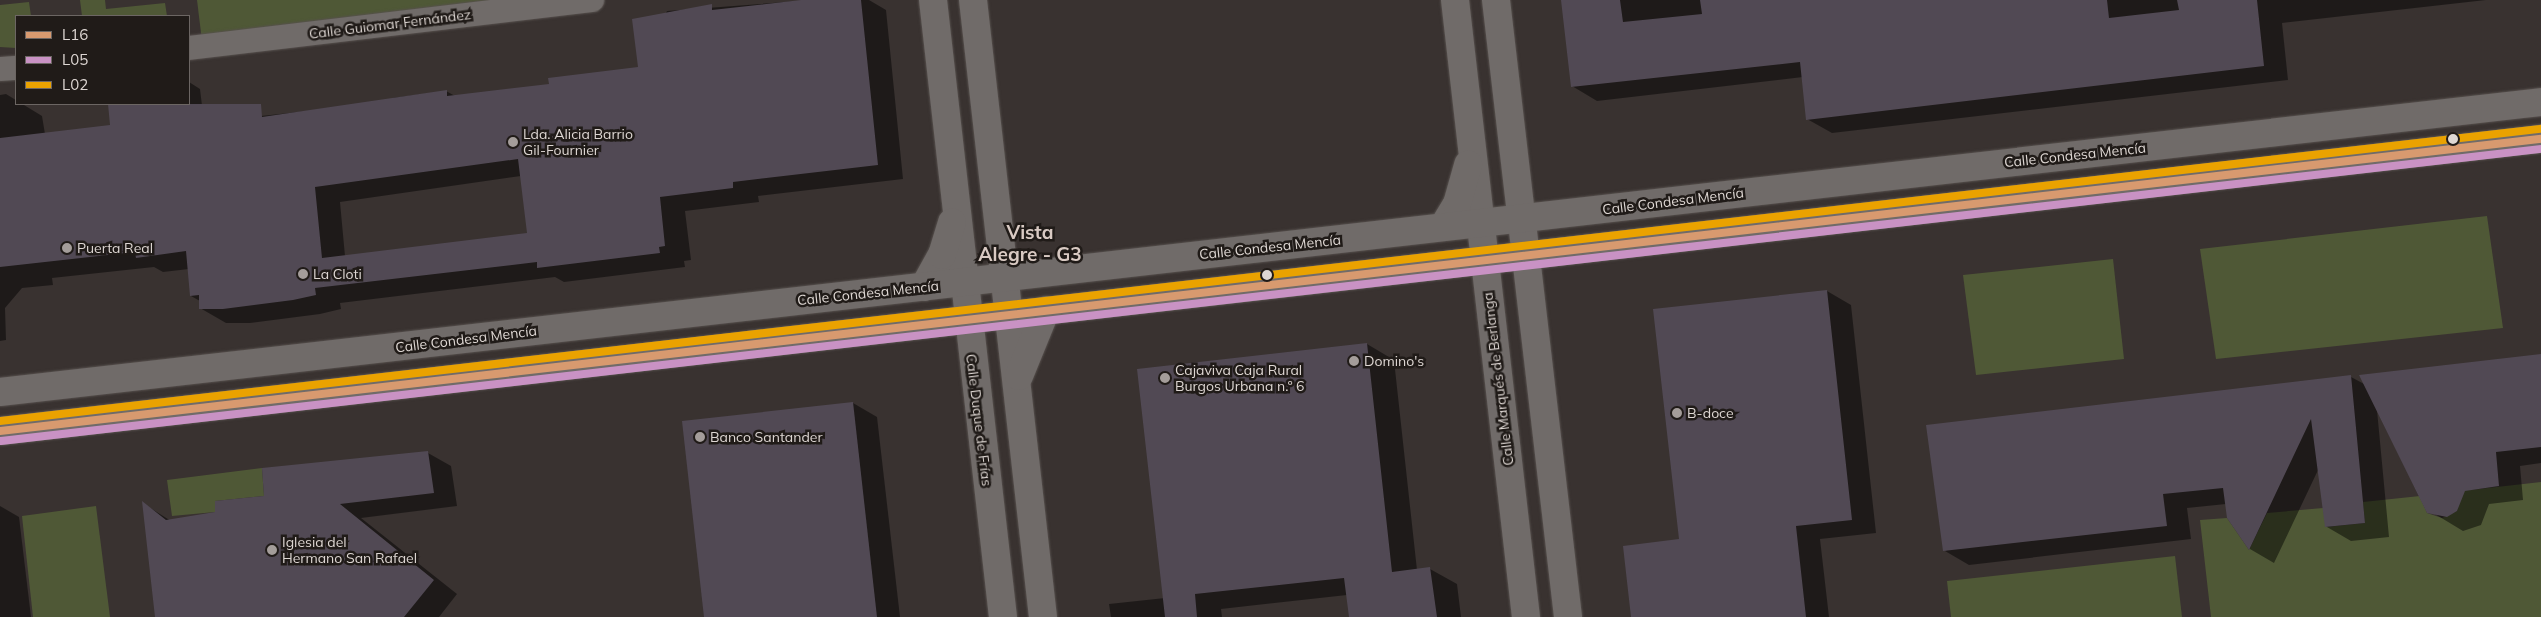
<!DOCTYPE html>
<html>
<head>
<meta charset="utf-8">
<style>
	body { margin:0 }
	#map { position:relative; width:2541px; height:617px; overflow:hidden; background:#393230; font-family:Mulish,sans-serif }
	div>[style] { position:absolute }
	.green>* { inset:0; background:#4f5836 }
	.shadow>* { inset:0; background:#0007 }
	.building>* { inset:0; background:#514954 }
	.roads { filter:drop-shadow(0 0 1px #56504d) drop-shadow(0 0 1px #56504d) }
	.pedestrian>* { height:24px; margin:-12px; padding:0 12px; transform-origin:12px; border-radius:12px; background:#706b69 }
	.minor>* { height:28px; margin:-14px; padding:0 14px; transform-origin:14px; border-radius:14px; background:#706b69 }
	.bus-1>* { height:8px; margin:-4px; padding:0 4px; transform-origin:4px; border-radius:4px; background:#d89a6f }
	.bus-2>* { height:8px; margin:-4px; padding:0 4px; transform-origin:4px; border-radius:4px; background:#c992c4 }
	.bus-3>* { height:8px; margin:-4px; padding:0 4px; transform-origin:4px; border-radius:4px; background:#eaa200 }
	.dots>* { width:14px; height:14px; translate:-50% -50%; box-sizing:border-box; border:2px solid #201b18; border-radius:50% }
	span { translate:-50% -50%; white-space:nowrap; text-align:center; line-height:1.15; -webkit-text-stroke:5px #201b18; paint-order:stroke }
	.street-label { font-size:14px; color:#ded7d3 }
	.poi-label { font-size:14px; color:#ded7d3 }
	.left { translate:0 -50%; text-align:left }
	.district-label { font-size:19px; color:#d9cac3; font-weight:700 }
	.legend { position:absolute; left:15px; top:15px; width:175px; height:90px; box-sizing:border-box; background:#201b18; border:1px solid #6c6663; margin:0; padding:6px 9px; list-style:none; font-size:15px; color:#ded7d3 }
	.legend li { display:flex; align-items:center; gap:10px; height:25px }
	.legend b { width:25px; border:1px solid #6c6663 }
</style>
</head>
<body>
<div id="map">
	<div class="green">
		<i style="clip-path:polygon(80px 0,105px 0,106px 9px,165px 3px,167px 16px,82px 16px)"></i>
		<i style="clip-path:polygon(197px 0,555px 0,202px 41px)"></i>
		<i style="clip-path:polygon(29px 2px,31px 16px,16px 16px,16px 48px,0 47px,0 5px)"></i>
		<i style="clip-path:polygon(2487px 216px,2503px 328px,2216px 359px,2200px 249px)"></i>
		<i style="clip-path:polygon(2113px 259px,2124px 359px,1976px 375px,1963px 275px)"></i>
		<i style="clip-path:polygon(262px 468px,264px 496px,215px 501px,215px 512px,172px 516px,167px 480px)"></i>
		<i style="clip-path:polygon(2541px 482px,2541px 617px,2211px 617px,2200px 520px,2227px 518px,2249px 550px,2267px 513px,2323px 508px,2326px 527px,2365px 523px,2363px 502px,2420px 496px,2427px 513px,2442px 518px,2457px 511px,2461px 491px)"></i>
		<i style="clip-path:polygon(96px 506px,110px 617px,33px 617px,22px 516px)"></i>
		<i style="clip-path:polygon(2175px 556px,2182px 617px,1951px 617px,1947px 581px)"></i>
	</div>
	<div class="shadow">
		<i style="clip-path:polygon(evenodd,813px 0,869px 0,886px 10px,903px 179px,758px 196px,759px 202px,685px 211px,691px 260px,684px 261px,685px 267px,564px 282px,555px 277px,340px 303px,341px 309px,320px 314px,250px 323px,226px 323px,200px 308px,200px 301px,191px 296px,189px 269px,163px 272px,154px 267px,52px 278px,53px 285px,22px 288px,5px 308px,6px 340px,0 341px,0 95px,6px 94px,42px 116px,45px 134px,111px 126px,109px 104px,189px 104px,189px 82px,200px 89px,204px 122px,393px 102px,393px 98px,446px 91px,455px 96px,550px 85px,639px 68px,667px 11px,813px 0,521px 176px,528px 234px,345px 256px,340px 202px,521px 176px)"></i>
		<i style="clip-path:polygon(1562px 0,2486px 0,2282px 23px,2288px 80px,1832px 133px,1807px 119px,1803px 77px,1597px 101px,1572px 86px)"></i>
		<i style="clip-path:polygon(1827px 291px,1851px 305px,1876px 533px,1820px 539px,1829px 617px,1633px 617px)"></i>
		<i style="clip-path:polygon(1367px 344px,1394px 360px,1417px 570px,1430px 569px,1457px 584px,1461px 617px,1350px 617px,1347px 595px,1221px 609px,1222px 617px,1111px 617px,1109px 604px,1165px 598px)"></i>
		<i style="clip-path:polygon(2541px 355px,2541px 463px,2520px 466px,2523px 500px,2489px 504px,2481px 525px,2463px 531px,2425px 508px,2377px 410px,2389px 537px,2351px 541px,2327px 527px,2319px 468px,2274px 563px,2250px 549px,2228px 517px,2226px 504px,2187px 508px,2191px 539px,1969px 565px,1945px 551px,2351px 377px,2366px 385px)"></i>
		<i style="clip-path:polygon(853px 403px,877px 417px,900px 617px,705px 617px)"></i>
		<i style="clip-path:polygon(428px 453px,451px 466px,457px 506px,361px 518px,457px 594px,439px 617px,157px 617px,144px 504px,171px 521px,217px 513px)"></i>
		<i style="clip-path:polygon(0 506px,19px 517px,31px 617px,0 617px)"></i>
	</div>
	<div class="building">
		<i style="clip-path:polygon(evenodd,801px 0,861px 0,878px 165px,733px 182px,733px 188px,660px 197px,665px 246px,659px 247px,660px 253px,537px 268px,537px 262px,315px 288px,316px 295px,293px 300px,223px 309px,199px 309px,199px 295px,190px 296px,186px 251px,136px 258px,135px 252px,0 267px,0 138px,110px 125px,108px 104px,261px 104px,262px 117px,447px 90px,447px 96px,549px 84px,548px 78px,638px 67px,632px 19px,712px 4px,712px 10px,801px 0,518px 159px,527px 233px,322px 258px,315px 187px,518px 159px)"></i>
		<i style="clip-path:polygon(1561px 0,1620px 0,1623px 22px,1702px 14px,1700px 0,2107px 0,2109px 18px,2179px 10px,2177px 0,2257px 0,2264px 66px,1806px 120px,1800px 62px,1571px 87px)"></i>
		<i style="clip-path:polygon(1827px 290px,1852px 520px,1796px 526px,1806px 617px,1631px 617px,1623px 546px,1679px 539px,1653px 309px)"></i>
		<i style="clip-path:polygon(1367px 343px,1392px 572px,1430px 567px,1437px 617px,1349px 617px,1344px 578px,1195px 594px,1197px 617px,1165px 617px,1137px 369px)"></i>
		<i style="clip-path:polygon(2541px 354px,2541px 447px,2496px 452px,2499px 486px,2465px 491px,2457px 511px,2447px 517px,2427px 513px,2359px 375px)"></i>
		<i style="clip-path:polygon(2351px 375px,2365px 523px,2325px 527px,2311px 419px,2249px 550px,2227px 518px,2223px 488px,2163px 494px,2167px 526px,1943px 551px,1926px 425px)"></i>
		<i style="clip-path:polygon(853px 402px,877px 617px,704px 617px,682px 421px)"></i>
		<i style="clip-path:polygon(428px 451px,434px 493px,340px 504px,434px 580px,404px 617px,155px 617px,142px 501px,166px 520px,215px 512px,215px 501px,264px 496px,262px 468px)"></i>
	</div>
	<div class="roads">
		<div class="pedestrian">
			<i style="left:189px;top:48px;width:406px;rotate:-6.8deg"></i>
			<i style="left:0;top:69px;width:16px;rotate:-4deg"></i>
		</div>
		<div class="minor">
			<i style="left:933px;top:0;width:621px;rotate:83.53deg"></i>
			<i style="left:973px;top:0;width:621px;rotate:83.53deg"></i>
			<i style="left:1455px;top:0;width:621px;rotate:83.44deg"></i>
			<i style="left:1496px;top:0;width:621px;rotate:83.34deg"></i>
			<i style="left:1443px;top:227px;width:27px;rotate:-59deg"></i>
			<i style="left:1457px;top:204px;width:41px;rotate:-74.2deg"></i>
			<i style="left:924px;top:287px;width:37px;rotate:-61deg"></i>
			<i style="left:942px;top:255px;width:34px;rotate:-73deg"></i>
			<i style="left:1019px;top:376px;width:71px;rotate:-67.8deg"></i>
			<i style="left:0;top:392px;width:2557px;rotate:-6.51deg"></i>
			<i style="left:0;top:431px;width:2558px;rotate:-6.56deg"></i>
		</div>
	</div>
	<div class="bus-1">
		<i style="left:0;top:431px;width:2558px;rotate:-6.56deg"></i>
	</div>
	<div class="bus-2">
		<i style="left:1px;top:441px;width:2557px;rotate:-6.56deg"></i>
	</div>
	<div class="bus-3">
		<i style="left:0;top:421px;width:2557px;rotate:-6.56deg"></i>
	</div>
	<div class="dots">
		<i style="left:2453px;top:139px;background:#ded7d3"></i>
		<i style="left:513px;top:142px;background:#a49d9a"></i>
		<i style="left:67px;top:248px;background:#a49d9a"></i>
		<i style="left:303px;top:274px;background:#a49d9a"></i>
		<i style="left:1267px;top:275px;background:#ded7d3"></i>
		<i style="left:1354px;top:361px;background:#a49d9a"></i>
		<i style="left:1165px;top:378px;background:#a49d9a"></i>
		<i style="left:1677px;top:413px;background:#a49d9a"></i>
		<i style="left:700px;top:437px;background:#a49d9a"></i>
		<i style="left:272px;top:550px;background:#a49d9a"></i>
	</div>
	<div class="street-label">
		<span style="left:390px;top:24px;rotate:-7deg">Calle Guiomar Fernández</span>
		<span style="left:2075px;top:155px;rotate:-6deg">Calle Condesa Mencía</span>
		<span style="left:1673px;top:201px;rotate:-7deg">Calle Condesa Mencía</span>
		<span style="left:1270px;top:247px;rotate:-6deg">Calle Condesa Mencía</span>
		<span style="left:868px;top:293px;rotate:-6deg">Calle Condesa Mencía</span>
		<span style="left:466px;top:339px;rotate:-7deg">Calle Condesa Mencía</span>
		<span style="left:1498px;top:379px;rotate:-97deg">Calle Marqués de Berlanga</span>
		<span style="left:979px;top:420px;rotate:83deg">Calle Duque de Frías</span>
	</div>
	<div class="poi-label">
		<span class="left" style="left:523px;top:142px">Lda. Alicia Barrio<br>Gil-Fournier</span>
		<span class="left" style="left:77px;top:248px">Puerta Real</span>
		<span class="left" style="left:313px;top:274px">La Cloti</span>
		<span class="left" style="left:1364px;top:361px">Domino's</span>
		<span class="left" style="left:1175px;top:378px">Cajaviva Caja Rural<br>Burgos Urbana n.º 6</span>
		<span class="left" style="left:1687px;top:413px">B-doce</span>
		<span class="left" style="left:710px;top:437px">Banco Santander</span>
		<span class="left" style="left:282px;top:550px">Iglesia del<br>Hermano San Rafael</span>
	</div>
	<div class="district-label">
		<span style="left:1030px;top:244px">Vista<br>Alegre - G3</span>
	</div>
	<ul class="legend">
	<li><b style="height:6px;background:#d89a6f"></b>L16</li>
	<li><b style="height:6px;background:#c992c4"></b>L05</li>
	<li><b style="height:6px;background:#eaa200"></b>L02</li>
	</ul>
</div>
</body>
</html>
